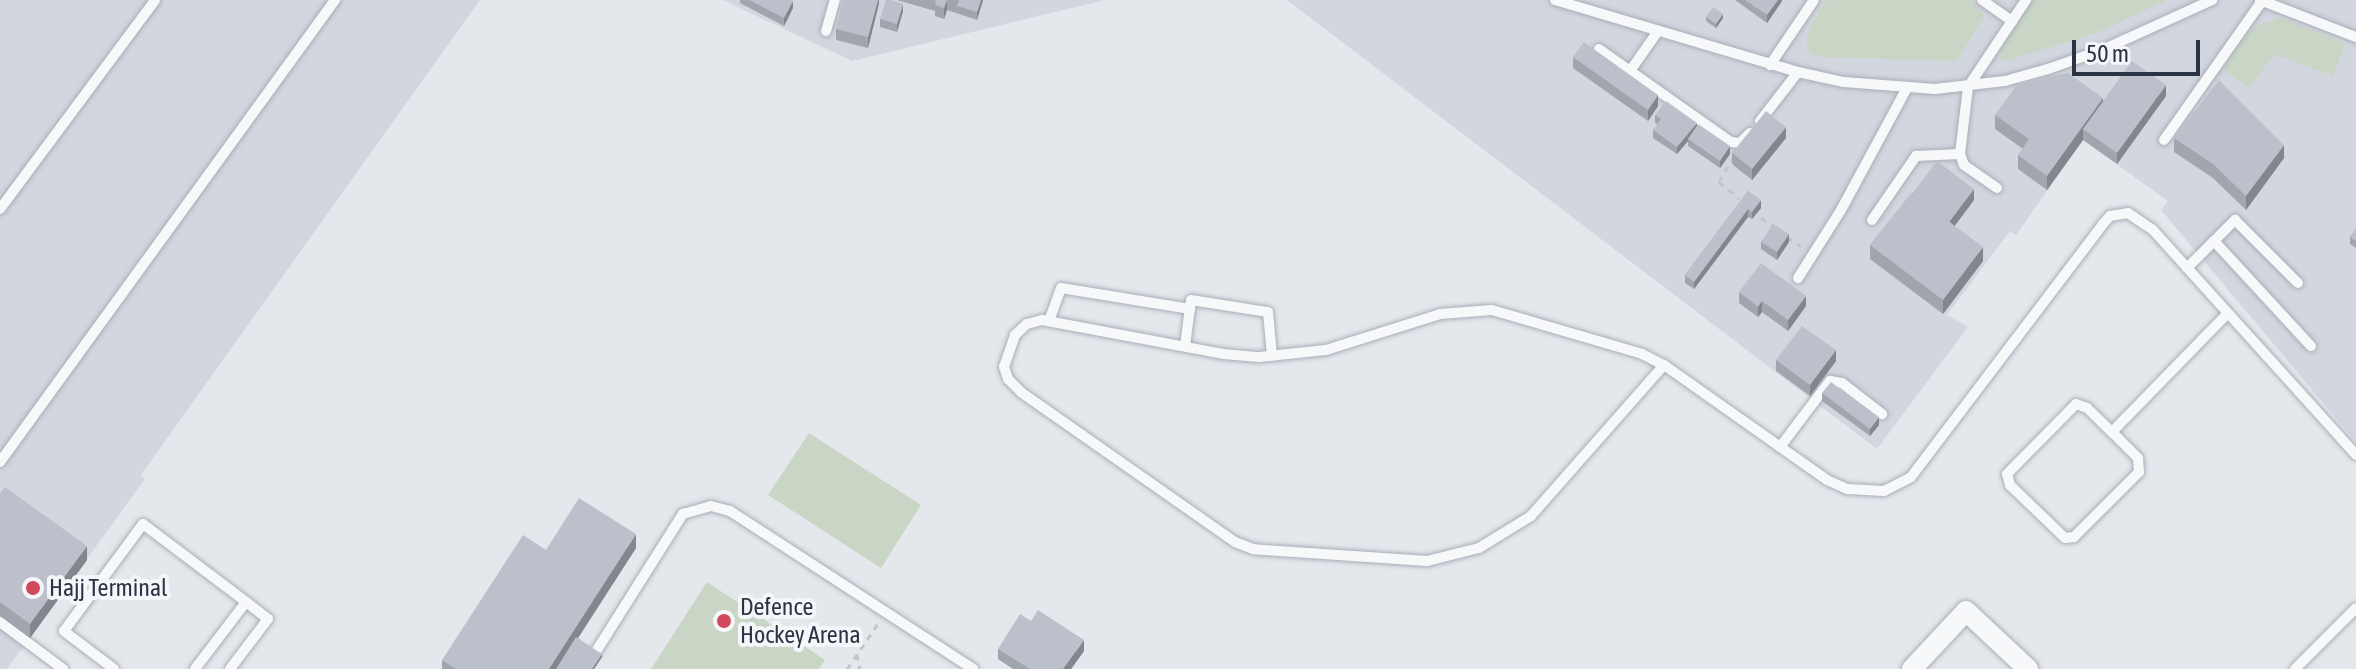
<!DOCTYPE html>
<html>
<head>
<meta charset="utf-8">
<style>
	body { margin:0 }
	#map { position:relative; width:2356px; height:669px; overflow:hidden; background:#e4e7ec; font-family:"Asap Condensed",sans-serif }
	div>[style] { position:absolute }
	.built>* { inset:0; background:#d2d6de }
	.green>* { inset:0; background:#c9d6c5 }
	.path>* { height:3px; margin-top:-1.5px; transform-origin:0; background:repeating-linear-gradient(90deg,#c2c5cb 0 6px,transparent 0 12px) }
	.roads { filter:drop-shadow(0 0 2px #a9aeb7) drop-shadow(0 0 2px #a9aeb7) }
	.lane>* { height:10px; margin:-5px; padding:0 5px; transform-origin:5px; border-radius:5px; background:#f7f8fa }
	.street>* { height:20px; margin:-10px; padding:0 10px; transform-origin:10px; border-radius:10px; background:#f7f8fa }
	.wall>* { inset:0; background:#a1a5ae }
	.shaded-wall>* { inset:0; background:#83868d }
	.building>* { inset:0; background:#bbc0ca }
	.dots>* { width:22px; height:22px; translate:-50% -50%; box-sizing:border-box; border:4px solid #f4f6f9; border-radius:50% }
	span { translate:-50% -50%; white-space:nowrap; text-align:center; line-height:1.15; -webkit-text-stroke:8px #f4f6f9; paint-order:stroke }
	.poi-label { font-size:24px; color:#2b3445 }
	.left { translate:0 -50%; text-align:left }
	.scale { position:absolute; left:2072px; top:40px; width:128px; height:36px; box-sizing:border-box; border:4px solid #2b3445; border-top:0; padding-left:10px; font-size:24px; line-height:28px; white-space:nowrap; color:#2b3445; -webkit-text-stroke:6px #f4f6f9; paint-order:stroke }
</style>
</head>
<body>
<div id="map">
	<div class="built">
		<i style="clip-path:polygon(0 0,480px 0,141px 475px,145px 479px,7px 669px,0 669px)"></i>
		<i style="clip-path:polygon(723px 0,1105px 0,852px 61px)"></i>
		<i style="clip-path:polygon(1287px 0,2356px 0,2356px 442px,2161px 210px,2168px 201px,2083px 140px,2016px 235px,2010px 231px,1947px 315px,1968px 327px,1877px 449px)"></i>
	</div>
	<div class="green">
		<i style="clip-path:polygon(1826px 0,1971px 0,1984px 16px,1957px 61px,1820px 57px,1809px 54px,1807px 44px,1809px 30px)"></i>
		<i style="clip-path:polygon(2030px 0,2167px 0,2094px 34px,2005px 61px,2001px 58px,2000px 46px)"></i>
		<i style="clip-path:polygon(2281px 18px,2345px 44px,2333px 76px,2274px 54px,2250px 88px,2224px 70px,2232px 54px,2254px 27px)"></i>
		<i style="clip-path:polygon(809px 433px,921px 505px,881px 568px,768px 495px)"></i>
		<i style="clip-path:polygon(707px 582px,825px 660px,819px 669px,651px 669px)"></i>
	</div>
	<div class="path">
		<i style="left:1734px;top:156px;width:30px;rotate:120deg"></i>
		<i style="left:1719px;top:182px;width:26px;rotate:39deg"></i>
		<i style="left:1761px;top:218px;width:17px;rotate:33deg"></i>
		<i style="left:1787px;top:237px;width:17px;rotate:33deg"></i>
		<i style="left:857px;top:654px;width:15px;rotate:79deg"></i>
		<i style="left:847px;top:669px;width:57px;rotate:-55.8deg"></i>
	</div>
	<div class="roads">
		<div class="lane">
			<i style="left:1555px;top:0;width:253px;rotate:16.5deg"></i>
			<i style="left:1798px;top:72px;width:47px;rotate:12.3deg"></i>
			<i style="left:1844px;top:82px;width:91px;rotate:4.4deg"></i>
			<i style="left:1935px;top:89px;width:70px;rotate:-6.5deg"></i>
			<i style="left:2005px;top:81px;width:45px;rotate:-15.6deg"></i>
			<i style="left:2048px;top:69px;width:57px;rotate:-19.4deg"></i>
			<i style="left:2102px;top:50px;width:121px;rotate:-24.4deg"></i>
			<i style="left:1982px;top:0;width:37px;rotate:35deg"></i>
			<i style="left:2260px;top:0;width:103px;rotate:21.1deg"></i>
			<i style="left:826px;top:31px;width:32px;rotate:-74deg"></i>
			<i style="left:1599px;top:49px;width:161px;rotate:35.2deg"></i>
			<i style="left:1731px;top:142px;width:9px;rotate:6deg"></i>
			<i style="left:1740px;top:143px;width:14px;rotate:-45deg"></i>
			<i style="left:1770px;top:65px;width:78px;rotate:-55.9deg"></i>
			<i style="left:1630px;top:71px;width:49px;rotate:-55deg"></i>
			<i style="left:1760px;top:121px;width:62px;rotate:-52.2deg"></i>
			<i style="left:2164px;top:140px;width:170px;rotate:-54.8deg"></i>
			<i style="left:1997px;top:188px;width:40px;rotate:-145.1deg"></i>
			<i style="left:1964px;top:165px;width:12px;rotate:-110deg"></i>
			<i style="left:1960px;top:154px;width:67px;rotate:-83.2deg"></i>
			<i style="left:1968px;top:87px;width:105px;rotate:-56.3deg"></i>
			<i style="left:0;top:209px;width:260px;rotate:-53.4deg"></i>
			<i style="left:1872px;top:220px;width:78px;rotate:-55.5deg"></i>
			<i style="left:1916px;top:156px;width:44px;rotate:-2.6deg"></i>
			<i style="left:2214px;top:241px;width:30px;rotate:-45deg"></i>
			<i style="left:2235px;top:220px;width:89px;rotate:45deg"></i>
			<i style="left:2187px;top:268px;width:38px;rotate:-45deg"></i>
			<i style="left:2214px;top:241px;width:143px;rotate:47.3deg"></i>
			<i style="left:1798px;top:278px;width:80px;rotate:-57.7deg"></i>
			<i style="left:1841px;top:210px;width:139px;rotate:-61.6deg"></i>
			<i style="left:1049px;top:321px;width:35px;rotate:-70deg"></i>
			<i style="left:1061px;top:288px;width:131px;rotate:9.2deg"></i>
			<i style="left:1185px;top:346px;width:46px;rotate:-82.6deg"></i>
			<i style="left:1191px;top:300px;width:78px;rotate:8.9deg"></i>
			<i style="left:1268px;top:312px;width:44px;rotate:84.8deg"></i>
			<i style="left:1664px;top:365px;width:201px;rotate:131.4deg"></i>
			<i style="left:1531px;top:516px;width:61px;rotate:148.4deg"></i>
			<i style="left:1479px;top:548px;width:54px;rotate:166deg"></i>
			<i style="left:1427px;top:561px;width:174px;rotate:-176.1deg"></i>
			<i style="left:1253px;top:549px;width:19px;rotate:-159deg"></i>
			<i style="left:1235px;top:542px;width:261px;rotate:-145deg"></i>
			<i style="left:1021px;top:392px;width:18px;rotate:-135deg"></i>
			<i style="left:1008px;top:379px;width:13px;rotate:-108deg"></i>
			<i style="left:1004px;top:367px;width:34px;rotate:-71deg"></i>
			<i style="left:1015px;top:335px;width:16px;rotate:-43deg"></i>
			<i style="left:1027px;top:324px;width:16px;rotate:-15deg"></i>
			<i style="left:1042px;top:320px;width:184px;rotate:10.6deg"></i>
			<i style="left:1223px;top:354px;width:36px;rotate:5deg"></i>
			<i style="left:1259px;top:357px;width:67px;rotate:-6deg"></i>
			<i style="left:1326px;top:350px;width:120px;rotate:-17.5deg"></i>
			<i style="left:1440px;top:314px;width:52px;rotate:-4.4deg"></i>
			<i style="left:1492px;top:310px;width:156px;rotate:16.3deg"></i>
			<i style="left:1642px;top:354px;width:25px;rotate:27deg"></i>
			<i style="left:1664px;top:365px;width:199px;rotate:35.2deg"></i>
			<i style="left:1827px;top:480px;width:22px;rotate:24deg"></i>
			<i style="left:1847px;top:489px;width:37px;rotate:3deg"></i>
			<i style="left:1884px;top:491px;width:30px;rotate:-27deg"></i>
			<i style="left:1911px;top:477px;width:318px;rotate:-52.8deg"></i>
			<i style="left:2103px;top:224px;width:11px;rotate:-49deg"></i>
			<i style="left:2110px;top:216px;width:18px;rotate:-9deg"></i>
			<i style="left:2128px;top:213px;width:30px;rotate:34deg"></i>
			<i style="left:2153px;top:230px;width:303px;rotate:47.9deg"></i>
			<i style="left:2112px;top:432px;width:37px;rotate:45deg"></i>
			<i style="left:2138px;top:458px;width:14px;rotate:86deg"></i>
			<i style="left:2139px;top:472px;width:92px;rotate:135deg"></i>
			<i style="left:2074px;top:537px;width:9px;rotate:174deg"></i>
			<i style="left:2065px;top:538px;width:76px;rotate:-136.1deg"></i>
			<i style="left:2010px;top:485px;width:11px;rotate:-105deg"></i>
			<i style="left:2007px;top:474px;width:98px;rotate:-45.4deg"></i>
			<i style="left:2076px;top:404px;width:12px;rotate:20deg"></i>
			<i style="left:2087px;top:408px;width:35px;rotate:44deg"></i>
			<i style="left:2112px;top:432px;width:166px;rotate:-45.7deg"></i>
			<i style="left:1780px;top:447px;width:83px;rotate:-52.9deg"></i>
			<i style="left:1830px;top:381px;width:12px;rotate:9deg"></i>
			<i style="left:1842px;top:383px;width:51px;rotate:37.8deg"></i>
			<i style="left:0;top:462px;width:571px;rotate:-54.05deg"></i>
			<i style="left:0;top:622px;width:79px;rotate:36.7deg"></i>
			<i style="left:595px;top:653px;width:165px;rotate:-57.7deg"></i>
			<i style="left:683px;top:514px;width:29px;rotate:-16deg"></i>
			<i style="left:711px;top:506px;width:20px;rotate:15deg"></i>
			<i style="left:730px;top:511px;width:290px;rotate:33deg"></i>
			<i style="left:114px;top:669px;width:63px;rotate:-142.8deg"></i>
			<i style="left:64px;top:631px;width:133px;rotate:-53.6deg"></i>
			<i style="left:143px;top:524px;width:129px;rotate:37.1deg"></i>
			<i style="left:246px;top:602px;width:84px;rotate:127.3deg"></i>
			<i style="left:230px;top:669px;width:63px;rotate:-52.8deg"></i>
			<i style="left:268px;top:619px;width:28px;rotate:-142deg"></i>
			<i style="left:2295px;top:669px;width:86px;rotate:-45deg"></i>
		</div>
		<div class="street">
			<i style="left:1912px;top:669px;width:79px;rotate:-47deg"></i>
			<i style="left:1966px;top:611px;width:85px;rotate:43.1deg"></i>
		</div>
	</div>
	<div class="wall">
		<i style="clip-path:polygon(740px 0,792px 0,793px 8px,784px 26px,740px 3px)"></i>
		<i style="clip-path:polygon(879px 0,868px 48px,836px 40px,836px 29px)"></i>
		<i style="clip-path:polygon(897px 0,983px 0,977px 20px,947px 10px,944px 19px,935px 16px,935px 11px)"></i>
		<i style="clip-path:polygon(1735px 0,1782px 0,1782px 1px,1767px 23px)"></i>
		<i style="clip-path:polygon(903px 11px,897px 32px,880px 27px,880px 19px)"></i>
		<i style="clip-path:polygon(1706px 17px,1723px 18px,1716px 28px,1706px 21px)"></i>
		<i style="clip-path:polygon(1573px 57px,1658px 106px,1648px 121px,1573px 68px)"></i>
		<i style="clip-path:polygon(2166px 96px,2117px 164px,2083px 140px,2047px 190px,2018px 169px,2018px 155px,2023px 149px,1995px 129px,1995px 115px,2103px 101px)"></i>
		<i style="clip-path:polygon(1655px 115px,1697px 126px,1730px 154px,1720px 168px,1688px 146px,1688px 141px,1677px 154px,1653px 138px,1653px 130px,1658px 124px,1655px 123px)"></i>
		<i style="clip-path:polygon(1786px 138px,1752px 180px,1732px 164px,1732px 153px)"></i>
		<i style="clip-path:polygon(2174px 138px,2284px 158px,2246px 210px,2213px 178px,2174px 152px)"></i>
		<i style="clip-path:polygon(1748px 191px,1761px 208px,1752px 219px,1748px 217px,1694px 289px,1685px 283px,1685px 275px)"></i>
		<i style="clip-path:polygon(1912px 194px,1974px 200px,1954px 226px,1983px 261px,1943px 314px,1870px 259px,1870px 245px)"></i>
		<i style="clip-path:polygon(2356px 229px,2356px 248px,2350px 244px,2350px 237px)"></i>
		<i style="clip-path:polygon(1761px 242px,1789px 242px,1777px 260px,1761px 249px)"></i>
		<i style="clip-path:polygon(1739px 292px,1806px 306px,1788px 331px,1762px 312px,1758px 317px,1739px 303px)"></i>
		<i style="clip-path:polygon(1776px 360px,1836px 361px,1810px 396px,1776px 371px)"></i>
		<i style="clip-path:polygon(1822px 393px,1879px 425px,1870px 436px,1822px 401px)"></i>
		<i style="clip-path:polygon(0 494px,87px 560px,30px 638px,0 616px)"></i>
		<i style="clip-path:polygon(636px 548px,578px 638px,602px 657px,594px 669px,442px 669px,442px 660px,546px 550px)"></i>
		<i style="clip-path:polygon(998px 649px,1084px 651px,1071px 669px,1013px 669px,998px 659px)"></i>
	</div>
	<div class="shaded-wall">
		<i style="clip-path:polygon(878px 0,879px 0,879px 4px,868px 48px,868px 37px)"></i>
		<i style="clip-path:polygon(947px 0,947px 10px,944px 19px,944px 8px)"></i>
		<i style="clip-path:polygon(981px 0,983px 0,977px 20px,977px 12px)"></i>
		<i style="clip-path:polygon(1778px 0,1782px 0,1782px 1px,1767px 23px,1767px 15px)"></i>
		<i style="clip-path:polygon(793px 1px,793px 8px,784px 26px,784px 18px)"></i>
		<i style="clip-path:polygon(903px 4px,903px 11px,897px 32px,897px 24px)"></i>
		<i style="clip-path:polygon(1723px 14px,1723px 18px,1716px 28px,1716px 24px)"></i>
		<i style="clip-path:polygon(2166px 85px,2166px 96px,2117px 164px,2117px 153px)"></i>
		<i style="clip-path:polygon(1658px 95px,1658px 106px,1648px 121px,1648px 110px)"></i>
		<i style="clip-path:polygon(2103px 98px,2103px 112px,2083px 129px,2083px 140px,2047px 190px,2047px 176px)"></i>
		<i style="clip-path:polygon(1697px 123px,1697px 130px,1688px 139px,1688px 141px,1677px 154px,1677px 147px)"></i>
		<i style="clip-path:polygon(1786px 127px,1786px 138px,1752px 180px,1752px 169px)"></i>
		<i style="clip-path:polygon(2284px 145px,2284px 158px,2246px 210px,2246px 196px)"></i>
		<i style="clip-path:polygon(1730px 146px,1730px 154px,1720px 168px,1720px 161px)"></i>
		<i style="clip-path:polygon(1974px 189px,1974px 200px,1948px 235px,1948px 224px)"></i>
		<i style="clip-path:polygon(1761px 200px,1761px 208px,1752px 219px,1752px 212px)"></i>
		<i style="clip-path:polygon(1748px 209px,1748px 217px,1694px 289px,1694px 282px)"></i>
		<i style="clip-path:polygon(1789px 234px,1789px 242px,1777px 260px,1777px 252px)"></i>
		<i style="clip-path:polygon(1983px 247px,1983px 261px,1943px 314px,1943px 300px)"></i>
		<i style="clip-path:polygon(1806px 296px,1806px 306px,1788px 331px,1788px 320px)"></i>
		<i style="clip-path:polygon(1762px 301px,1762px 312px,1758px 317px,1758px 307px)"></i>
		<i style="clip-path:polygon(1836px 350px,1836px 361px,1810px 396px,1810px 385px)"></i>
		<i style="clip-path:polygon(1879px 417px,1879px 425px,1870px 436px,1870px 429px)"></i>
		<i style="clip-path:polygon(636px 534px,636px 548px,558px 669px,549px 669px)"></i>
		<i style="clip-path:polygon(87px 546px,87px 560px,30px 638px,30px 624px)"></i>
		<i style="clip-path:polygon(1084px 640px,1084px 651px,1071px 669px,1063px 669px)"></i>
		<i style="clip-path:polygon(602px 654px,602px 657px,594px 669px,592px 669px)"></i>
	</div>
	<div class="building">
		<i style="clip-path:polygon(749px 0,792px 0,793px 1px,784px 18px)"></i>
		<i style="clip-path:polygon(843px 0,878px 0,868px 37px,836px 29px)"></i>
		<i style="clip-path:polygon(886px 0,891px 0,903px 4px,897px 24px,880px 19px)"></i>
		<i style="clip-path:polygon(933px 0,947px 0,944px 8px,935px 5px,936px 1px)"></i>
		<i style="clip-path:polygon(959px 0,981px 0,977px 12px,957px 6px)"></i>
		<i style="clip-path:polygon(1745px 0,1778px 0,1767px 15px)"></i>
		<i style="clip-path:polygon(1713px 7px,1723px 14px,1716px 24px,1706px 17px)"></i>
		<i style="clip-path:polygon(1584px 42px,1658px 95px,1648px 110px,1573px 57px)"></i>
		<i style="clip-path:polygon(2132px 61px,2166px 85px,2117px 153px,2083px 129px)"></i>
		<i style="clip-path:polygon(2068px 73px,2103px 98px,2047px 176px,2018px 155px,2029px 139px,1995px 115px,2019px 82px)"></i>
		<i style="clip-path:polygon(2219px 80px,2284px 145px,2246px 196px,2213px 164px,2174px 138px)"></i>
		<i style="clip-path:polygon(1666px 101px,1697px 123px,1677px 147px,1653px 130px,1661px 119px,1655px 115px)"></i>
		<i style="clip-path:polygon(1766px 111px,1786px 127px,1752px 169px,1732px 153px)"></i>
		<i style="clip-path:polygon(1698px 124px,1730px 146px,1720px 161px,1688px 139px)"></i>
		<i style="clip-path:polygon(1937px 161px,1974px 189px,1949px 222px,1912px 194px)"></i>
		<i style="clip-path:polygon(1748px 191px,1761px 200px,1752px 212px,1748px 209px,1694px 282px,1685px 275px)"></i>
		<i style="clip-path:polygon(1911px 193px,1983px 247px,1943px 300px,1870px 245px)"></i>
		<i style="clip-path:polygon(1773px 224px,1789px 234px,1777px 252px,1761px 242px)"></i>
		<i style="clip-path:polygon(2356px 229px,2356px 241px,2350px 237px)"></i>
		<i style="clip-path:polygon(1761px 263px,1806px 296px,1788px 320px,1762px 301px,1758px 307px,1739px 292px)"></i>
		<i style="clip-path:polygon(1802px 326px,1836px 350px,1810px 385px,1776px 360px)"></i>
		<i style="clip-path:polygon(1831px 382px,1879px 417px,1870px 429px,1822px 393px)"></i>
		<i style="clip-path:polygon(5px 487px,87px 546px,30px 624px,0 602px,0 494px)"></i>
		<i style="clip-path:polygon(579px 498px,636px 534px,549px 669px,456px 669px,442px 660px,523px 535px,546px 550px)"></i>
		<i style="clip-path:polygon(1038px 610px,1084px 640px,1063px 669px,1030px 669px,998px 649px,1020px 614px,1031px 621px)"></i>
		<i style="clip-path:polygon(576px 637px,602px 654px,592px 669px,556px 669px)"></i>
	</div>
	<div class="dots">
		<i style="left:33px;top:588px;background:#d1495b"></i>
		<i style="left:724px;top:621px;background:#d1495b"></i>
	</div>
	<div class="poi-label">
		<span class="left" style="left:49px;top:588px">Hajj Terminal</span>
		<span class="left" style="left:740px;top:621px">Defence<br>Hockey Arena</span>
	</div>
	<div class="scale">50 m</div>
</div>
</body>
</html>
